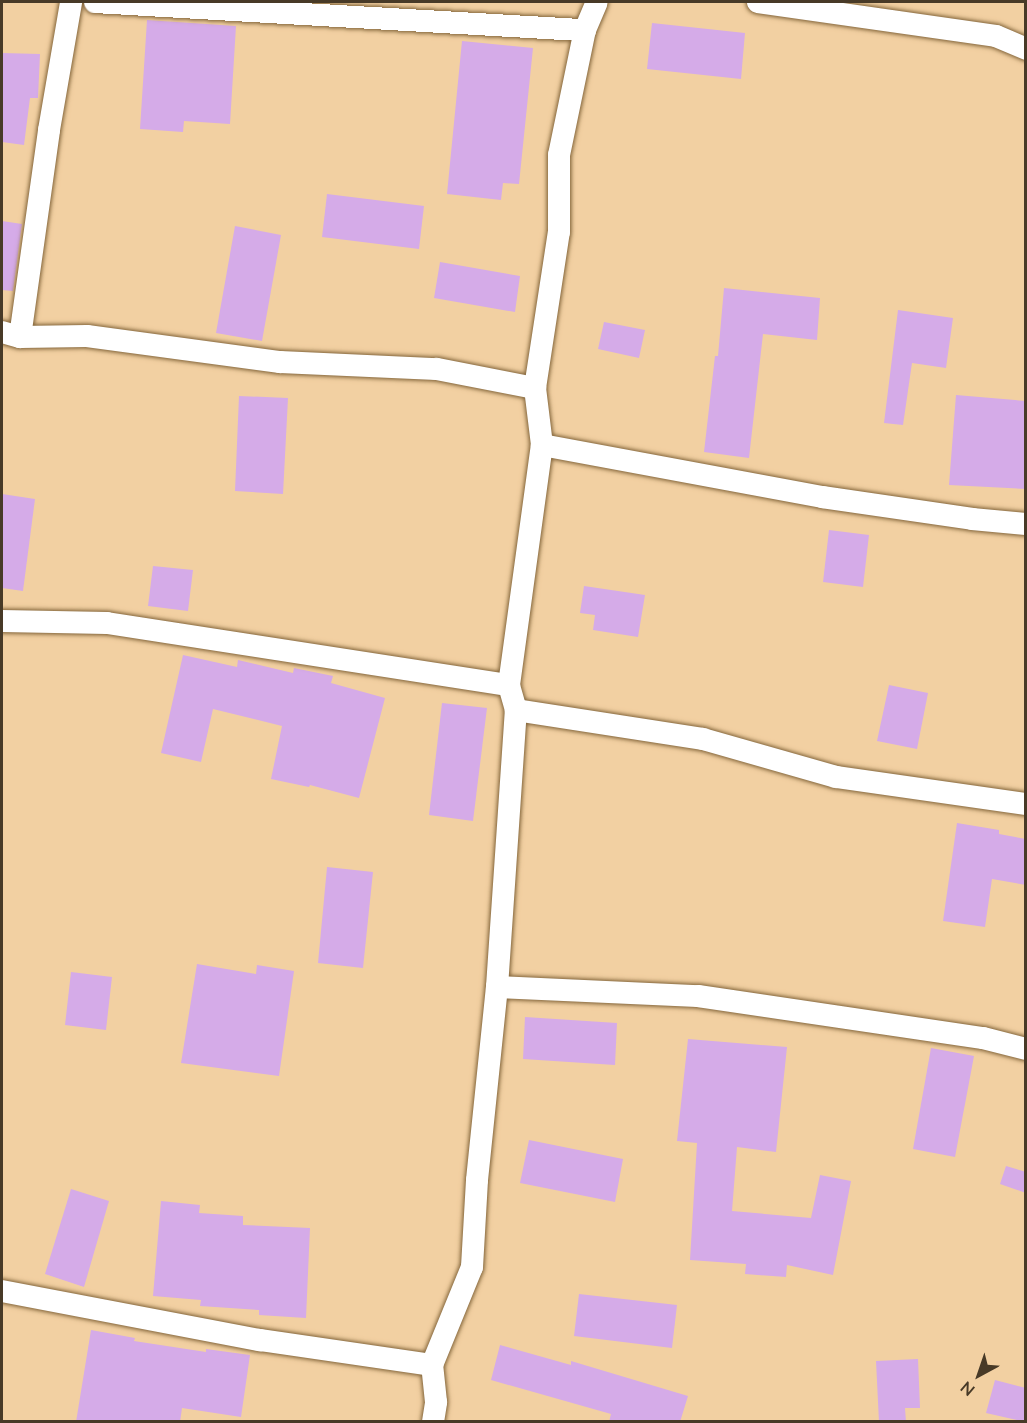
<!DOCTYPE html>
<html>
<head>
<meta charset="utf-8">
<style>
	body { margin:0 }
	#map { position:relative; width:1027px; height:1423px; overflow:hidden; background:#f2d0a2; font-family:Lato,sans-serif }
	div>[style] { position:absolute }
	.building>* { inset:0; background:#d5abe8 }
	.roads { filter:drop-shadow(0 0 2px #84663b) drop-shadow(0 0 2px #84663b) }
	.minor>* { height:22px; margin:-11px; padding:0 11px; transform-origin:11px; border-radius:11px; background:#fff }
	span { translate:-50% -50%; white-space:nowrap; text-align:center; line-height:1.15; -webkit-text-stroke:5px #f2d0a2; paint-order:stroke }
	.frame { position:absolute; inset:0; border:3px solid #483a27; pointer-events:none }
	.north { position:absolute; left:949px; top:1345px; width:60px; height:60px; -webkit-text-stroke:4px #f2d0a2; paint-order:stroke; rotate:220deg; font-size:16px; font-weight:700; line-height:24px; text-align:center; color:#483a27 }
	.north::after { content:''; display:block; margin:auto; width:21px; height:27px; background:#483a27; clip-path:polygon(50% 0,100% 100%,50% 72%,0 100%) }
</style>
</head>
<body>
<div id="map">
	<div class="building">
		<i style="clip-path:polygon(147px 20px,236px 26px,230px 124px,184px 121px,183px 132px,140px 129px)"></i>
		<i style="clip-path:polygon(652px 23px,745px 33px,741px 79px,647px 69px)"></i>
		<i style="clip-path:polygon(462px 41px,533px 48px,519px 184px,503px 183px,501px 200px,447px 194px)"></i>
		<i style="clip-path:polygon(2px 53px,40px 54px,38px 98px,30px 98px,24px 145px,2px 142px)"></i>
		<i style="clip-path:polygon(327px 194px,424px 206px,419px 249px,322px 237px)"></i>
		<i style="clip-path:polygon(2px 221px,22px 224px,13px 291px,2px 290px)"></i>
		<i style="clip-path:polygon(235px 226px,281px 235px,262px 341px,216px 333px)"></i>
		<i style="clip-path:polygon(440px 262px,520px 276px,515px 312px,434px 298px)"></i>
		<i style="clip-path:polygon(724px 288px,820px 298px,817px 340px,763px 334px,749px 458px,704px 452px,715px 356px,718px 356px)"></i>
		<i style="clip-path:polygon(898px 310px,953px 318px,946px 368px,912px 363px,903px 425px,884px 423px)"></i>
		<i style="clip-path:polygon(604px 322px,645px 330px,639px 358px,598px 349px)"></i>
		<i style="clip-path:polygon(956px 395px,1026px 401px,1026px 489px,949px 485px)"></i>
		<i style="clip-path:polygon(239px 396px,288px 398px,283px 494px,235px 491px)"></i>
		<i style="clip-path:polygon(2px 494px,35px 499px,23px 591px,2px 588px)"></i>
		<i style="clip-path:polygon(829px 530px,869px 535px,863px 587px,823px 582px)"></i>
		<i style="clip-path:polygon(153px 566px,193px 570px,188px 611px,148px 606px)"></i>
		<i style="clip-path:polygon(584px 586px,645px 595px,638px 637px,593px 630px,595px 615px,580px 613px)"></i>
		<i style="clip-path:polygon(183px 655px,237px 667px,238px 660px,293px 673px,294px 668px,333px 676px,331px 683px,385px 698px,359px 798px,310px 785px,309px 787px,271px 779px,282px 726px,213px 709px,201px 762px,161px 753px)"></i>
		<i style="clip-path:polygon(889px 685px,928px 693px,917px 749px,877px 741px)"></i>
		<i style="clip-path:polygon(442px 703px,487px 708px,473px 821px,429px 815px)"></i>
		<i style="clip-path:polygon(957px 823px,999px 830px,999px 834px,1026px 839px,1026px 885px,992px 879px,985px 927px,943px 921px)"></i>
		<i style="clip-path:polygon(327px 867px,373px 872px,363px 968px,318px 963px)"></i>
		<i style="clip-path:polygon(197px 964px,256px 974px,257px 965px,294px 971px,279px 1076px,181px 1063px)"></i>
		<i style="clip-path:polygon(71px 972px,112px 977px,106px 1030px,65px 1025px)"></i>
		<i style="clip-path:polygon(525px 1017px,617px 1023px,615px 1065px,523px 1059px)"></i>
		<i style="clip-path:polygon(688px 1039px,787px 1047px,776px 1152px,737px 1147px,732px 1211px,811px 1218px,820px 1175px,851px 1181px,833px 1275px,787px 1265px,786px 1277px,745px 1274px,746px 1264px,690px 1260px,697px 1143px,677px 1141px)"></i>
		<i style="clip-path:polygon(931px 1048px,974px 1056px,955px 1157px,913px 1149px)"></i>
		<i style="clip-path:polygon(529px 1140px,623px 1159px,615px 1202px,520px 1183px)"></i>
		<i style="clip-path:polygon(1006px 1166px,1026px 1172px,1026px 1193px,1000px 1184px)"></i>
		<i style="clip-path:polygon(71px 1189px,109px 1201px,84px 1287px,45px 1274px)"></i>
		<i style="clip-path:polygon(161px 1201px,200px 1205px,199px 1213px,243px 1216px,243px 1225px,310px 1228px,306px 1318px,259px 1315px,259px 1310px,200px 1306px,201px 1300px,153px 1296px)"></i>
		<i style="clip-path:polygon(579px 1294px,677px 1305px,672px 1348px,574px 1336px)"></i>
		<i style="clip-path:polygon(91px 1330px,135px 1338px,134px 1341px,206px 1352px,206px 1349px,250px 1355px,241px 1417px,182px 1408px,180px 1422px,76px 1422px)"></i>
		<i style="clip-path:polygon(500px 1345px,571px 1365px,571px 1361px,688px 1396px,680px 1422px,609px 1422px,611px 1414px,491px 1380px)"></i>
		<i style="clip-path:polygon(918px 1359px,920px 1408px,905px 1408px,906px 1422px,879px 1422px,876px 1361px)"></i>
		<i style="clip-path:polygon(995px 1380px,1026px 1388px,1026px 1422px,986px 1413px)"></i>
	</div>
	<div class="roads">
		<div class="minor">
			<i style="left:95px;top:2px;width:491px;rotate:3.3deg"></i>
			<i style="left:758px;top:2px;width:240px;rotate:8.1deg"></i>
			<i style="left:996px;top:36px;width:33px;rotate:23deg"></i>
			<i style="left:2px;top:332px;width:19px;rotate:16deg"></i>
			<i style="left:20px;top:337px;width:67px;rotate:-0.9deg"></i>
			<i style="left:87px;top:336px;width:195px;rotate:7.7deg"></i>
			<i style="left:280px;top:362px;width:157px;rotate:2.6deg"></i>
			<i style="left:437px;top:369px;width:100px;rotate:11deg"></i>
			<i style="left:20px;top:337px;width:209px;rotate:-82deg"></i>
			<i style="left:49px;top:130px;width:130px;rotate:-80.2deg"></i>
			<i style="left:542px;top:445px;width:285px;rotate:10.5deg"></i>
			<i style="left:822px;top:497px;width:152px;rotate:8.3deg"></i>
			<i style="left:972px;top:519px;width:54px;rotate:5.3deg"></i>
			<i style="left:2px;top:621px;width:105px;rotate:1.1deg"></i>
			<i style="left:107px;top:623px;width:407px;rotate:8.8deg"></i>
			<i style="left:516px;top:710px;width:189px;rotate:8.8deg"></i>
			<i style="left:703px;top:739px;width:138px;rotate:15.9deg"></i>
			<i style="left:836px;top:777px;width:192px;rotate:8.1deg"></i>
			<i style="left:497px;top:987px;width:201px;rotate:2.6deg"></i>
			<i style="left:698px;top:996px;width:288px;rotate:8.4deg"></i>
			<i style="left:983px;top:1038px;width:44px;rotate:14.3deg"></i>
			<i style="left:2px;top:1291px;width:263px;rotate:10.8deg"></i>
			<i style="left:260px;top:1340px;width:174px;rotate:8.3deg"></i>
			<i style="left:433px;top:1422px;width:20px;rotate:-81deg"></i>
			<i style="left:436px;top:1402px;width:37px;rotate:-96deg"></i>
			<i style="left:432px;top:1365px;width:106px;rotate:-67.8deg"></i>
			<i style="left:472px;top:1267px;width:87px;rotate:-86.7deg"></i>
			<i style="left:477px;top:1180px;width:194px;rotate:-84.1deg"></i>
			<i style="left:497px;top:987px;width:278px;rotate:-86.1deg"></i>
			<i style="left:516px;top:710px;width:26px;rotate:-106deg"></i>
			<i style="left:509px;top:685px;width:242px;rotate:-82.2deg"></i>
			<i style="left:542px;top:445px;width:57px;rotate:-97deg"></i>
			<i style="left:535px;top:388px;width:158px;rotate:-81.3deg"></i>
			<i style="left:559px;top:232px;width:77px;rotate:-90deg"></i>
			<i style="left:559px;top:155px;width:128px;rotate:-78.3deg"></i>
			<i style="left:585px;top:30px;width:30px;rotate:-67deg"></i>
		</div>
	</div>
	<div class="frame"></div>
	<div class="north">N</div>
</div>
</body>
</html>
